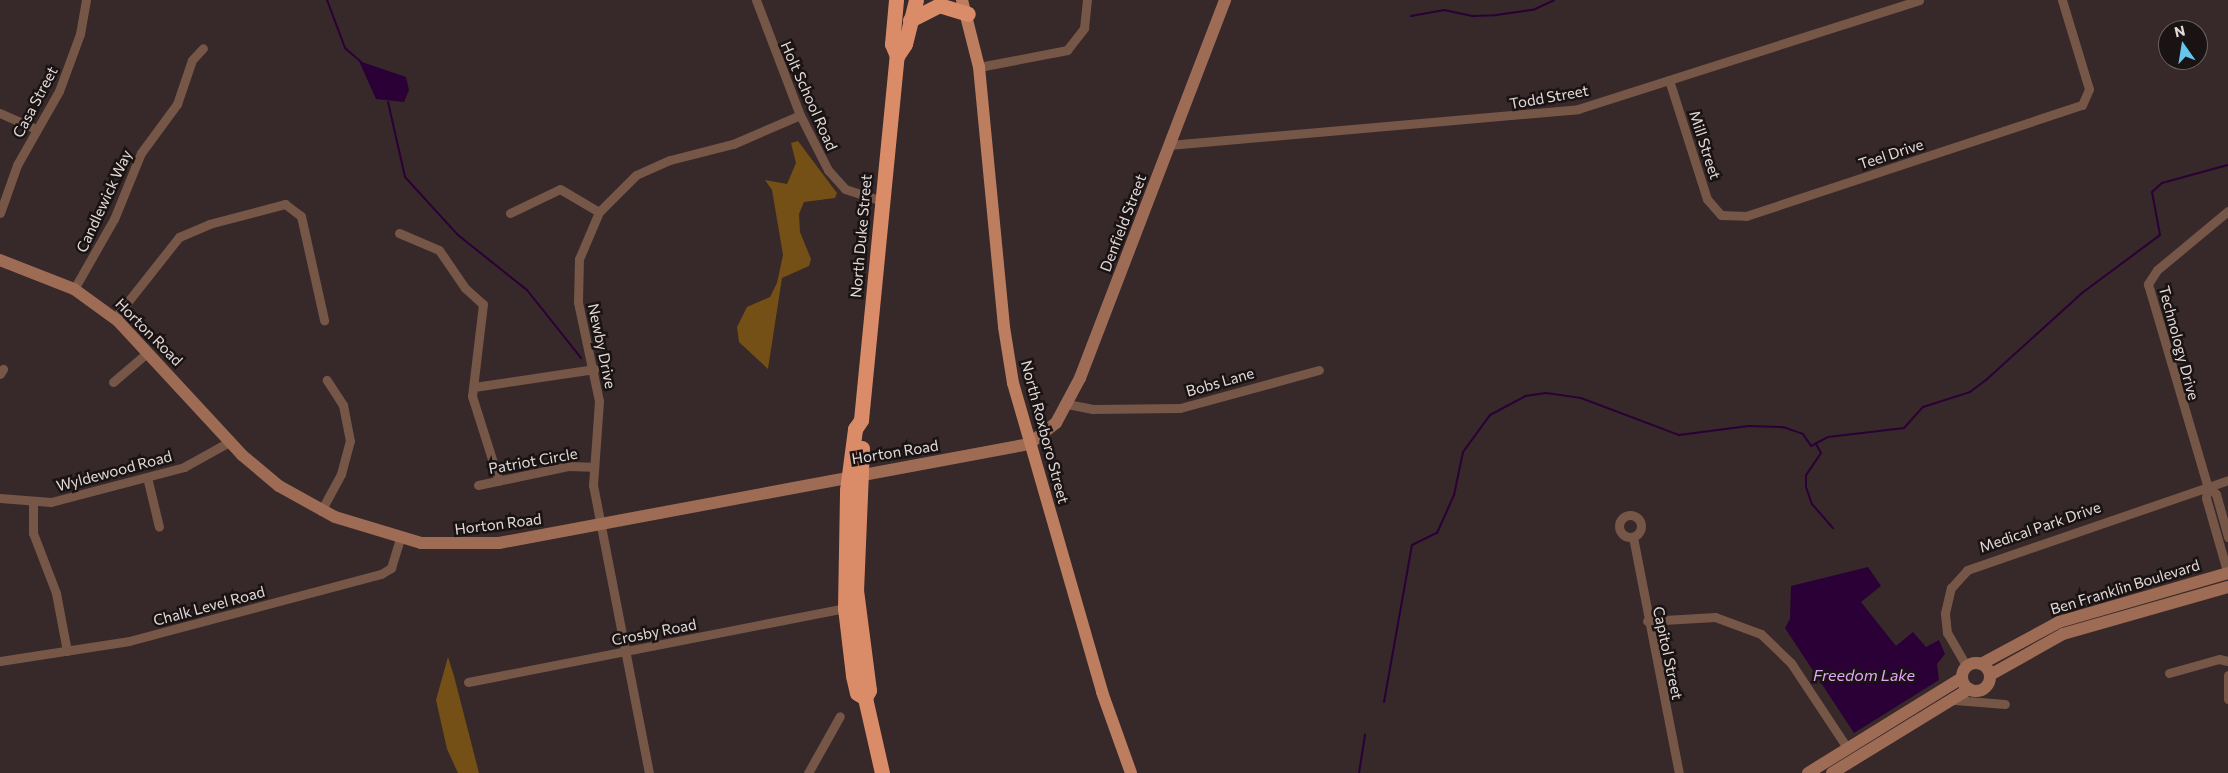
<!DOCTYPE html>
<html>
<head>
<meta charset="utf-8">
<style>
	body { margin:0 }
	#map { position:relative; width:2228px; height:773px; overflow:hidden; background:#372829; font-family:Commissioner,sans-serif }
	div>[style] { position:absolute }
	.forest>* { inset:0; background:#744f16 }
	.water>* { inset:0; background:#2a0037 }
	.stream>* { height:2px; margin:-1px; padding:0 1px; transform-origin:1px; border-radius:1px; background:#2a0037 }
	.street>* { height:9px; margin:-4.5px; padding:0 4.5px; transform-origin:4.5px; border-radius:4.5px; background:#765647 }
	.street>.ring { margin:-4.5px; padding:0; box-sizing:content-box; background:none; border:9px solid #765647; border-radius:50% }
	.secondary>* { height:12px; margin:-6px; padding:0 6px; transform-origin:6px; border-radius:6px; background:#9e6c55 }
	.secondary>.ring { margin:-6px; padding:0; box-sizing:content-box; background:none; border:12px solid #9e6c55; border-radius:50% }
	.primary>* { height:12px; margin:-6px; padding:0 6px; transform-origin:6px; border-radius:6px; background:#bd7d5f }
	.highway>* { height:15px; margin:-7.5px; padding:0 7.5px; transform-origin:7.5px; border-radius:7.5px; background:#da8c68 }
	span { translate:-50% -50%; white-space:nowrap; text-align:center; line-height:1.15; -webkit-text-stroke:5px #1a1313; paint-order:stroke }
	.street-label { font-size:15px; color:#e3d9d9 }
	.water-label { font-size:16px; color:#e6a5fc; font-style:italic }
	.north { position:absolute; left:2158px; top:20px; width:50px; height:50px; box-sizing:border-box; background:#1a1313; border:1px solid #6a6262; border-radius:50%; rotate:347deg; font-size:14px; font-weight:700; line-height:20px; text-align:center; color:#e3d9d9 }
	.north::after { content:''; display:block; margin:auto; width:18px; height:22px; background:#65c5ef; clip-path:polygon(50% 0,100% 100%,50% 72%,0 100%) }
</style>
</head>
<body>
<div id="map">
	<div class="forest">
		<i style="clip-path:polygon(798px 141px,837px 193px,835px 198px,804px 202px,799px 214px,800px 232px,811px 259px,809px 266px,782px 278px,768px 369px,739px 342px,737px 327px,747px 307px,770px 297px,777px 283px,783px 255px,772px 190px,765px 180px,787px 184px,796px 163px,791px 143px)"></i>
		<i style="clip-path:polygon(448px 657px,454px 676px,479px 773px,458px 773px,447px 749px,436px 700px)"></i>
	</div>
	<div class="water">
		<i style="clip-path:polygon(359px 61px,406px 77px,409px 90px,404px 102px,376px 99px)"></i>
		<i style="clip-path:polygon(1868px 567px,1881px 586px,1861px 602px,1896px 646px,1913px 632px,1926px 647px,1939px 640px,1945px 654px,1937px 664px,1939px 680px,1854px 733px,1785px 628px,1790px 619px,1791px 586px)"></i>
	</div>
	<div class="stream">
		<i style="left:327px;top:0;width:51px;rotate:69.4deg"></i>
		<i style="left:345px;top:48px;width:21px;rotate:41deg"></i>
		<i style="left:1411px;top:16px;width:34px;rotate:-10deg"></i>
		<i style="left:1444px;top:10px;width:30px;rotate:12deg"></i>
		<i style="left:1473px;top:16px;width:23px;rotate:-2deg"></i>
		<i style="left:1496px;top:15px;width:37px;rotate:-8deg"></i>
		<i style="left:1533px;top:10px;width:23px;rotate:-25deg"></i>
		<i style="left:388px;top:102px;width:77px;rotate:77.2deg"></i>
		<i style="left:405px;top:177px;width:79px;rotate:47.6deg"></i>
		<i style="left:458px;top:235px;width:88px;rotate:38.6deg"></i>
		<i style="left:527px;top:290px;width:87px;rotate:51.5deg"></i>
		<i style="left:1816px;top:444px;width:10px;rotate:61deg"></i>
		<i style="left:1821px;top:453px;width:27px;rotate:124deg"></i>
		<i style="left:1806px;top:475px;width:12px;rotate:90deg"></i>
		<i style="left:1806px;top:487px;width:18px;rotate:71deg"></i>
		<i style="left:1812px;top:504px;width:32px;rotate:49deg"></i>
		<i style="left:1384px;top:702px;width:159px;rotate:-79.9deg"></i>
		<i style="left:1412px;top:545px;width:28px;rotate:-26deg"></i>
		<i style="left:1437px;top:533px;width:42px;rotate:-65.9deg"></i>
		<i style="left:1454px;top:495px;width:44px;rotate:-78.2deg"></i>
		<i style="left:1463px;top:452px;width:46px;rotate:-53.9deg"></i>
		<i style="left:1490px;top:415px;width:40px;rotate:-28deg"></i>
		<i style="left:1525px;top:396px;width:21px;rotate:-8deg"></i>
		<i style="left:1546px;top:393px;width:35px;rotate:8deg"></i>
		<i style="left:1581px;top:398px;width:105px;rotate:20.7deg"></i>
		<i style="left:1679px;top:435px;width:70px;rotate:-7.4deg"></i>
		<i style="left:1748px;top:426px;width:35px;rotate:2deg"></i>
		<i style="left:1783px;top:427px;width:21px;rotate:19deg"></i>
		<i style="left:1803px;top:434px;width:14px;rotate:56deg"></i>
		<i style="left:1811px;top:446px;width:19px;rotate:-28deg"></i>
		<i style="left:1828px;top:437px;width:77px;rotate:-6.8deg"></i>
		<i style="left:1904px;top:428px;width:28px;rotate:-48deg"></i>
		<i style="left:1923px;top:407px;width:49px;rotate:-17.7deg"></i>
		<i style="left:1970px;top:392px;width:20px;rotate:-37deg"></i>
		<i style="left:1986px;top:380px;width:130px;rotate:-42.2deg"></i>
		<i style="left:2082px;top:293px;width:97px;rotate:-36.6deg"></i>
		<i style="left:2160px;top:235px;width:44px;rotate:-100.5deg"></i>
		<i style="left:2152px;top:192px;width:13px;rotate:-42deg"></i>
		<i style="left:2162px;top:183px;width:68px;rotate:-15.3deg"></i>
		<i style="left:1359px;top:773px;width:39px;rotate:-81deg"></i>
	</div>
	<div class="street">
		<i style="left:756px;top:0;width:123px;rotate:69.1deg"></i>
		<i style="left:800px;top:115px;width:62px;rotate:63deg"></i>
		<i style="left:828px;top:170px;width:25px;rotate:48deg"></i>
		<i style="left:845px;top:189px;width:39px;rotate:18deg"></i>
		<i style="left:979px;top:67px;width:90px;rotate:-10.9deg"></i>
		<i style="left:1067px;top:50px;width:28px;rotate:-52deg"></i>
		<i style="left:1084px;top:28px;width:28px;rotate:-84deg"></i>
		<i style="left:1669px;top:80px;width:125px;rotate:72.3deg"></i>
		<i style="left:1707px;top:199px;width:21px;rotate:49deg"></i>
		<i style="left:1721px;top:215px;width:25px;rotate:2deg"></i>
		<i style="left:1746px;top:216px;width:354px;rotate:-18.3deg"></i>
		<i style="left:2082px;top:105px;width:17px;rotate:-66deg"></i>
		<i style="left:2089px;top:89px;width:93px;rotate:-106.9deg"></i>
		<i style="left:0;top:113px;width:39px;rotate:24deg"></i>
		<i style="left:1169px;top:145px;width:411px;rotate:-5deg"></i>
		<i style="left:1578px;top:109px;width:358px;rotate:-17.7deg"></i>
		<i style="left:2228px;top:211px;width:92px;rotate:140.3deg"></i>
		<i style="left:2157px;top:270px;width:17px;rotate:123deg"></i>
		<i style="left:2148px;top:284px;width:209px;rotate:73.6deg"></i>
		<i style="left:2207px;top:485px;width:13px;rotate:94deg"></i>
		<i style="left:2206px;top:498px;width:79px;rotate:73.9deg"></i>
		<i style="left:0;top:213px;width:51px;rotate:-70.5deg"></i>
		<i style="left:17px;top:165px;width:85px;rotate:-60.4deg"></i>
		<i style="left:59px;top:91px;width:61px;rotate:-69.8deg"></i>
		<i style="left:80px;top:34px;width:35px;rotate:-80deg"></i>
		<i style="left:510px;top:213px;width:55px;rotate:-25.6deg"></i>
		<i style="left:560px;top:189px;width:45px;rotate:30.5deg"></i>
		<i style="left:399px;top:233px;width:43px;rotate:23deg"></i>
		<i style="left:439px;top:250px;width:46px;rotate:55.6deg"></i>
		<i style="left:465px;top:288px;width:24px;rotate:42deg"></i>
		<i style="left:483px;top:304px;width:93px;rotate:96.8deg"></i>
		<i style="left:472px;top:396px;width:89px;rotate:72.4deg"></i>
		<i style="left:74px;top:289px;width:81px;rotate:-60.3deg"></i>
		<i style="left:114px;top:219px;width:71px;rotate:-67.8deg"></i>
		<i style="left:141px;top:153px;width:61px;rotate:-53.7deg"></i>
		<i style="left:177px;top:104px;width:46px;rotate:-71.2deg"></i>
		<i style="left:192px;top:60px;width:16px;rotate:-47deg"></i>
		<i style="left:115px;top:318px;width:103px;rotate:-51.7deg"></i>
		<i style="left:179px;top:237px;width:33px;rotate:-23deg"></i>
		<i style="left:209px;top:224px;width:79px;rotate:-14.7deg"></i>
		<i style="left:285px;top:204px;width:20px;rotate:37deg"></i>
		<i style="left:301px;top:216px;width:107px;rotate:77.5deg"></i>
		<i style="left:0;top:374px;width:6px;rotate:-59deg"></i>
		<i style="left:113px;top:382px;width:46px;rotate:-40.6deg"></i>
		<i style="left:474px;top:387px;width:122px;rotate:-8.5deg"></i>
		<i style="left:1067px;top:404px;width:25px;rotate:11deg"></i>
		<i style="left:1092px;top:409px;width:88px;rotate:-0.7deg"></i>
		<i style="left:1180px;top:408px;width:144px;rotate:-15.3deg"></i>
		<i style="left:147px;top:477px;width:51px;rotate:76.5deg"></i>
		<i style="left:478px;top:485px;width:92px;rotate:-11.9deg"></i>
		<i style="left:568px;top:466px;width:24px;rotate:2deg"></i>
		<i style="left:2207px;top:485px;width:13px;rotate:45deg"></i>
		<i style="left:2216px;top:494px;width:45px;rotate:74.4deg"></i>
		<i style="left:0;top:498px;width:51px;rotate:4.5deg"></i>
		<i style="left:51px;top:502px;width:138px;rotate:-14.7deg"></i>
		<i style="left:184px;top:467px;width:51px;rotate:-29.1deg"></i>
		<i style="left:33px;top:503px;width:30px;rotate:90deg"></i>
		<i style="left:33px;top:533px;width:64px;rotate:69deg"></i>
		<i style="left:56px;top:593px;width:59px;rotate:79.3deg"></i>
		<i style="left:321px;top:511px;width:42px;rotate:-61.6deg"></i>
		<i style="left:341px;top:474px;width:34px;rotate:-75deg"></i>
		<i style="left:350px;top:441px;width:37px;rotate:-101deg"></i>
		<i style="left:343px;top:405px;width:30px;rotate:-123deg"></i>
		<i class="ring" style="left:1619px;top:515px;width:13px;height:13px"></i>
		<i style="left:1633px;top:537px;width:240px;rotate:79deg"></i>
		<i style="left:1647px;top:621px;width:68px;rotate:-3.4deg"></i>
		<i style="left:1715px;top:617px;width:49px;rotate:20.3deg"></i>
		<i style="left:1761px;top:634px;width:42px;rotate:44deg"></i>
		<i style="left:1791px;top:663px;width:103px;rotate:56.5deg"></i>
		<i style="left:0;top:661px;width:131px;rotate:-8.8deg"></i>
		<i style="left:129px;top:641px;width:261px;rotate:-14.9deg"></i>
		<i style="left:381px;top:574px;width:12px;rotate:-31deg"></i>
		<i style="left:391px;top:568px;width:30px;rotate:-73deg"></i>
		<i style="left:1967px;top:667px;width:39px;rotate:-120deg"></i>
		<i style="left:1947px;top:633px;width:20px;rotate:-96deg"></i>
		<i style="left:1945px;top:613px;width:26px;rotate:-77deg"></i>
		<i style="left:1951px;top:588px;width:24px;rotate:-48deg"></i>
		<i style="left:1967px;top:570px;width:276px;rotate:-19deg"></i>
		<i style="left:2169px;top:673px;width:52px;rotate:-15.6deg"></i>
		<i style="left:2219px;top:659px;width:9px;rotate:13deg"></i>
		<i style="left:2228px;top:675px;width:24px;rotate:90deg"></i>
		<i style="left:468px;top:682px;width:384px;rotate:-11.1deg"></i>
		<i style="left:1955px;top:700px;width:50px;rotate:4.6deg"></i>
		<i style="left:649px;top:773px;width:293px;rotate:-101deg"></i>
		<i style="left:593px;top:485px;width:84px;rotate:-85.9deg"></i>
		<i style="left:599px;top:401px;width:101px;rotate:-102deg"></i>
		<i style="left:578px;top:302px;width:43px;rotate:-88.7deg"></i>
		<i style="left:579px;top:259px;width:51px;rotate:-66.9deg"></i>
		<i style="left:599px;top:212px;width:52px;rotate:-45deg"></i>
		<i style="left:636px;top:175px;width:37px;rotate:-24deg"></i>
		<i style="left:670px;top:160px;width:65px;rotate:-14.3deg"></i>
		<i style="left:733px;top:144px;width:73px;rotate:-23.4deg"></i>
		<i style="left:808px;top:773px;width:65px;rotate:-60.7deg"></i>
	</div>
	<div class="secondary">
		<i style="left:0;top:260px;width:79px;rotate:21.4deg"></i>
		<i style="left:74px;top:289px;width:54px;rotate:36deg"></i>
		<i style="left:118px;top:321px;width:183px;rotate:47.2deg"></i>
		<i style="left:242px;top:455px;width:48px;rotate:40deg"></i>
		<i style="left:279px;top:486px;width:64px;rotate:29deg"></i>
		<i style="left:335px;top:517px;width:90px;rotate:16.8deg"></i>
		<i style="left:421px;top:543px;width:78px"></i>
		<i style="left:499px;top:543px;width:539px;rotate:-10.58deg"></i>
		<i style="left:1029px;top:444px;width:34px;rotate:-38deg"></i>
		<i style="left:1056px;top:423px;width:51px;rotate:-61.9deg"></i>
		<i style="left:1080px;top:378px;width:405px;rotate:-69deg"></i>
		<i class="ring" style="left:1962px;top:663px;width:16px;height:16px"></i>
		<i style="left:1981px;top:664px;width:89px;rotate:-28.3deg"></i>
		<i style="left:2059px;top:622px;width:176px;rotate:-16.2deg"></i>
		<i style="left:1990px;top:675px;width:84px;rotate:-29.3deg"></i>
		<i style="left:2063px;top:634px;width:172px;rotate:-15.9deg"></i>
		<i style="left:1808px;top:773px;width:181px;rotate:-31.7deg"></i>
		<i style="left:1832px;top:773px;width:161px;rotate:-31.5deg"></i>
	</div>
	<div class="primary">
		<i style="left:962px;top:0;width:69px;rotate:75.8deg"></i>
		<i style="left:979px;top:67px;width:261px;rotate:84.5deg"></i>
		<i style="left:1004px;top:327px;width:57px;rotate:80.9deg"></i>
		<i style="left:1013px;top:383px;width:322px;rotate:73.9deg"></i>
		<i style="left:1102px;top:692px;width:86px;rotate:70.3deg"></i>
	</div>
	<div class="highway">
		<i style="left:896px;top:0;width:44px;rotate:95.2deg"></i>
		<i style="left:892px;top:44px;width:13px;rotate:67deg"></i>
		<i style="left:910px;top:20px;width:33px;rotate:-27deg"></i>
		<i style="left:939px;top:5px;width:30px;rotate:17deg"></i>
		<i style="left:862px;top:448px;width:142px;rotate:92.4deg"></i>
		<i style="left:856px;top:590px;width:101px;rotate:82.6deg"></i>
		<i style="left:869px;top:690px;width:9px;rotate:117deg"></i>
		<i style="left:865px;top:698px;width:77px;rotate:77.2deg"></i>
		<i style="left:865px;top:698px;width:9px;rotate:-148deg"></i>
		<i style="left:857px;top:693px;width:18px;rotate:-103deg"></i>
		<i style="left:853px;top:675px;width:67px;rotate:-96.8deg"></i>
		<i style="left:845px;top:608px;width:118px;rotate:-89deg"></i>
		<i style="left:847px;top:490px;width:62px;rotate:-82.5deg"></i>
		<i style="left:855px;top:429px;width:11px;rotate:-56deg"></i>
		<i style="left:861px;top:420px;width:366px;rotate:-84.4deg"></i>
		<i style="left:897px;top:56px;width:14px;rotate:-56deg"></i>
		<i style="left:905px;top:44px;width:45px;rotate:-76deg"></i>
	</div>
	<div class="street-label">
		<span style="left:809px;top:96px;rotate:66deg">Holt School Road</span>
		<span style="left:1549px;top:97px;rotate:-10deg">Todd Street</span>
		<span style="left:35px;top:102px;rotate:-62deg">Casa Street</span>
		<span style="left:1705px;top:145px;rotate:72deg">Mill Street</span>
		<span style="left:1891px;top:154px;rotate:-18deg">Teel Drive</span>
		<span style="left:104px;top:201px;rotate:-65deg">Candlewick Way</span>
		<span style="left:1123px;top:223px;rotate:-69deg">Denfield Street</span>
		<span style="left:861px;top:236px;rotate:-85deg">North Duke Street</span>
		<span style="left:149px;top:332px;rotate:45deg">Horton Road</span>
		<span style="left:2179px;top:343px;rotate:75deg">Technology Drive</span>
		<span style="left:602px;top:346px;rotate:78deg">Newby Drive</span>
		<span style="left:1220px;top:382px;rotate:-16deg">Bobs Lane</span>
		<span style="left:1045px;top:432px;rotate:75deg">North Roxboro Street</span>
		<span style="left:895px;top:452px;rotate:-9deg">Horton Road</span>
		<span style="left:533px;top:461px;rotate:-10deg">Patriot Circle</span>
		<span style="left:114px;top:471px;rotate:-15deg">Wyldewood Road</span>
		<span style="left:498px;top:524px;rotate:-7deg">Horton Road</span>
		<span style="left:2040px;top:527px;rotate:-19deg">Medical Park Drive</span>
		<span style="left:2125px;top:587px;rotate:-17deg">Ben Franklin Boulevard</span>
		<span style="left:209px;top:606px;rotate:-15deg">Chalk Level Road</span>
		<span style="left:654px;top:632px;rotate:-11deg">Crosby Road</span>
		<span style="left:1668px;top:653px;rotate:78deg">Capitol Street</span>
	</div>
	<div class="water-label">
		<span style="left:1864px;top:675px">Freedom Lake</span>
	</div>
	<div class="north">N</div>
</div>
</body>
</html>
